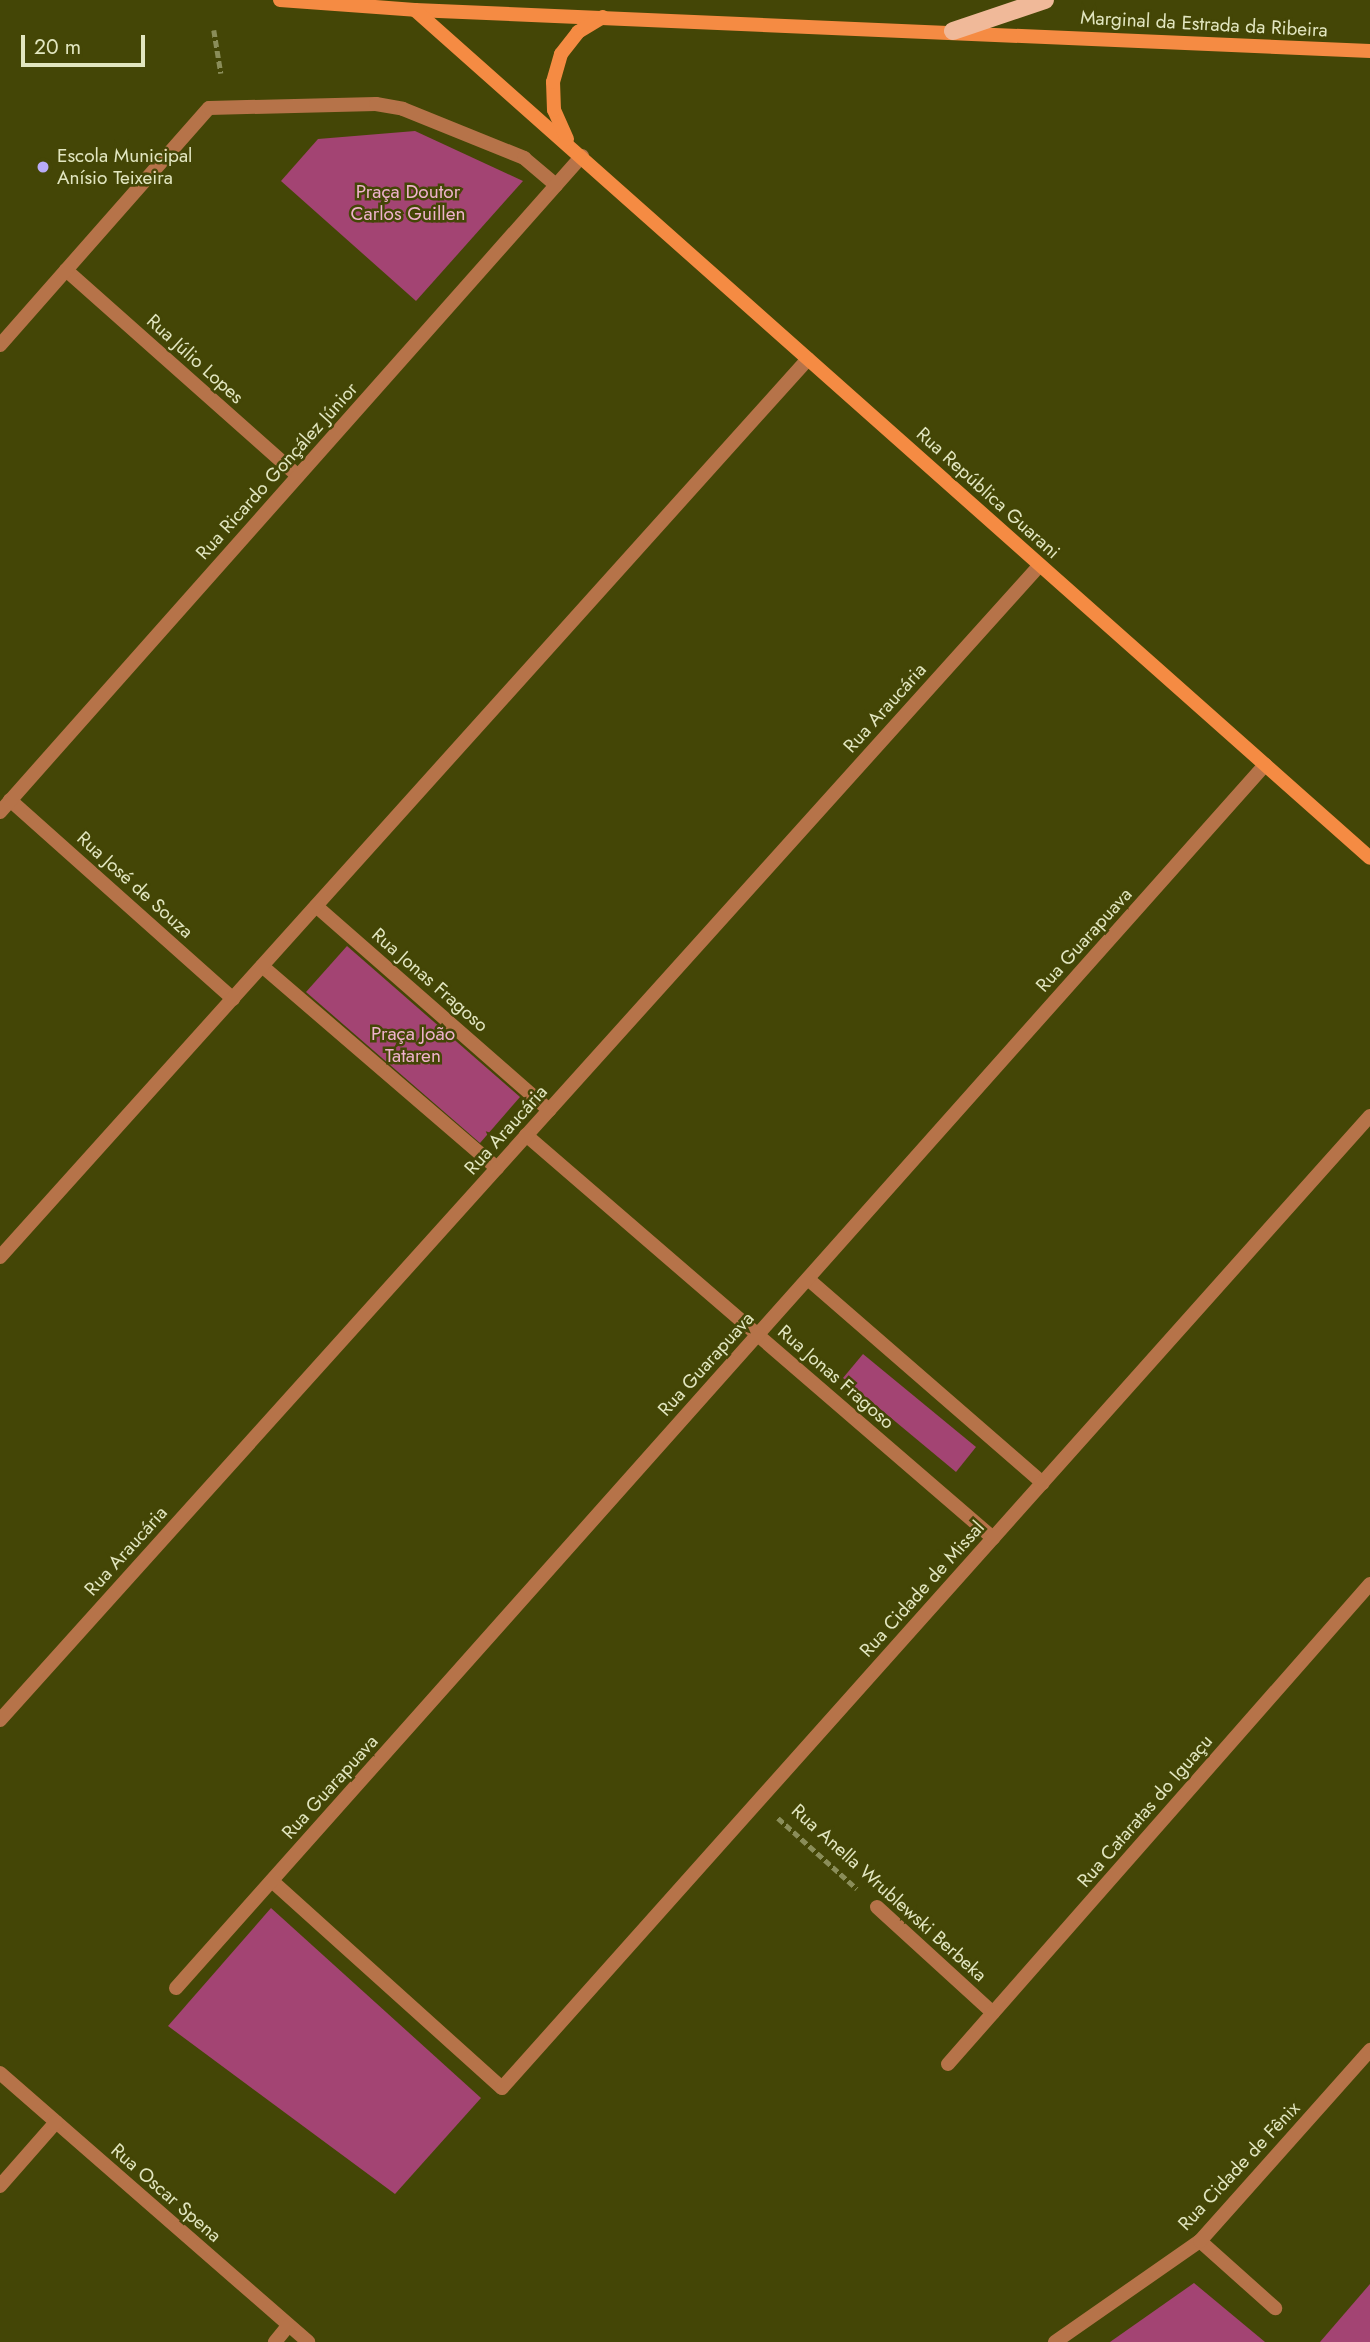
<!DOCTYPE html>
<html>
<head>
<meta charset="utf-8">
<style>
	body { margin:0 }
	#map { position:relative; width:1370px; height:2342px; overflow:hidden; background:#444606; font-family:Jost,sans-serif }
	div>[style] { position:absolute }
	.green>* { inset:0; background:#a34473 }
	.path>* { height:4.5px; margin-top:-2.25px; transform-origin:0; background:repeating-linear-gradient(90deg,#8a8d59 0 7px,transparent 0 10.5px) }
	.street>* { height:14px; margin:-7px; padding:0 7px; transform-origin:7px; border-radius:7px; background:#b67349 }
	.secondary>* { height:14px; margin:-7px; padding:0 7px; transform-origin:7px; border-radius:7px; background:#f58b43 }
	.primary>* { height:18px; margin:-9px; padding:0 9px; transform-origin:9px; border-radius:9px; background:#f0b999 }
	.dots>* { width:19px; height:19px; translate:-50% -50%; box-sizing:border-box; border:4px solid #444606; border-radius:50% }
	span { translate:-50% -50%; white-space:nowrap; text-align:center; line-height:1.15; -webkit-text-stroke:5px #444606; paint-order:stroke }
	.street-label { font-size:19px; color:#e2e6c0 }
	.poi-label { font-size:19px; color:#e2e6c0 }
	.left { translate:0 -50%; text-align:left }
	.park-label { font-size:19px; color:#efb2cc }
	.scale { position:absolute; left:21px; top:35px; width:124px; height:32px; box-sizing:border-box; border:4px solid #e2e6c0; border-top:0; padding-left:9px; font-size:21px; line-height:24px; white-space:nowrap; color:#e2e6c0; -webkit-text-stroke:5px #444606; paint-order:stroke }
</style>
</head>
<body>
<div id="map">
	<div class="green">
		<i style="clip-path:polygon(415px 131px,523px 181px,416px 301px,281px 181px,318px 139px)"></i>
		<i style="clip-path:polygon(347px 946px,520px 1097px,480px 1143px,306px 992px)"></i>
		<i style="clip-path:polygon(863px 1354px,976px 1447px,956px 1472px,843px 1378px)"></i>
		<i style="clip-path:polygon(271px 1908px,481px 2098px,395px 2194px,168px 2026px)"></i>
		<i style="clip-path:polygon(1194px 2283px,1265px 2342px,1110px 2342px)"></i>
		<i style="clip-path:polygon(1370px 2284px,1370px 2342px,1320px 2342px)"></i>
	</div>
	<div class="path">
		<i style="left:214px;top:30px;width:44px;rotate:80.8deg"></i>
		<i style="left:778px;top:1818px;width:106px;rotate:41.9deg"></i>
	</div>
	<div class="street">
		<i style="left:66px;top:270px;width:310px;rotate:41.6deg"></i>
		<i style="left:0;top:345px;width:316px;rotate:-48.6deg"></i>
		<i style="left:209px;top:108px;width:167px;rotate:-1.4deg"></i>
		<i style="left:376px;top:104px;width:27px;rotate:10deg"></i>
		<i style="left:403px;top:109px;width:131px;rotate:22deg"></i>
		<i style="left:524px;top:158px;width:42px;rotate:40.2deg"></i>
		<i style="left:10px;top:800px;width:299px;rotate:41.7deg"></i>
		<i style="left:0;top:812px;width:877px;rotate:-48.42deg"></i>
		<i style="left:316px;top:906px;width:310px;rotate:41.2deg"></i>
		<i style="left:262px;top:966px;width:310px;rotate:40.7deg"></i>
		<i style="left:526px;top:1135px;width:617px;rotate:40.79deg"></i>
		<i style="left:0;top:1257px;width:1208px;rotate:-48.02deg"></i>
		<i style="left:808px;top:1279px;width:311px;rotate:41deg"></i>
		<i style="left:0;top:1720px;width:1554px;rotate:-48deg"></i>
		<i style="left:272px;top:1881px;width:309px;rotate:42deg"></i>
		<i style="left:502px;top:2088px;width:1303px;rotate:-48.24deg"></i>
		<i style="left:877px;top:1907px;width:157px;rotate:42.4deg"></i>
		<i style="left:176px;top:1988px;width:1638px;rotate:-48.32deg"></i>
		<i style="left:948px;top:2064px;width:639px;rotate:-48.68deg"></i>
		<i style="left:0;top:2073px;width:409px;rotate:41.1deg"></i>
		<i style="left:0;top:2186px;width:85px;rotate:-48.8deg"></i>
		<i style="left:1200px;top:2241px;width:101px;rotate:41.8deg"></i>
		<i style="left:275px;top:2342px;width:21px;rotate:-51deg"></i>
		<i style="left:1055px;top:2342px;width:177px;rotate:-34.9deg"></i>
		<i style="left:1200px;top:2241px;width:256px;rotate:-48.3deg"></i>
	</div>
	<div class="secondary">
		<i style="left:280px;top:0;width:135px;rotate:4.2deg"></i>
		<i style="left:415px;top:10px;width:956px;rotate:2.46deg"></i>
		<i style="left:415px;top:10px;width:1277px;rotate:41.6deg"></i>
		<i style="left:567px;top:139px;width:32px;rotate:-114deg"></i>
		<i style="left:554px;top:110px;width:28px;rotate:-92deg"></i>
		<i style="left:553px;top:82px;width:29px;rotate:-74deg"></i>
		<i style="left:561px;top:54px;width:28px;rotate:-52deg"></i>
		<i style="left:578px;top:32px;width:29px;rotate:-31deg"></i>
	</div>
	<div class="primary">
		<i style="left:953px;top:31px;width:97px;rotate:-18.6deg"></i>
	</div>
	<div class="dots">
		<i style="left:43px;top:167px;background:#b8abf7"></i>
	</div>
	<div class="street-label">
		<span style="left:1204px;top:24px;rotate:3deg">Marginal da Estrada da Ribeira</span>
		<span style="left:195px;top:359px;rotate:42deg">Rua Júlio Lopes</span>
		<span style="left:277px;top:471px;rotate:-48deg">Rua Ricardo Gonçález Júnior</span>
		<span style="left:988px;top:493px;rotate:42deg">Rua República Guarani</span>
		<span style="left:885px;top:708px;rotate:-48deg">Rua Araucária</span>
		<span style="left:135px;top:885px;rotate:42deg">Rua José de Souza</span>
		<span style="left:1084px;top:940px;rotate:-48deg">Rua Guarapuava</span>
		<span style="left:430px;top:980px;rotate:41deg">Rua Jonas Fragoso</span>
		<span style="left:506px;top:1130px;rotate:-48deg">Rua Araucária</span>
		<span style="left:706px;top:1364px;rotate:-48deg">Rua Guarapuava</span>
		<span style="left:836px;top:1377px;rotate:41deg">Rua Jonas Fragoso</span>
		<span style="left:126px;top:1551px;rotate:-48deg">Rua Araucária</span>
		<span style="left:922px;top:1589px;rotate:-48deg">Rua Cidade de Missal</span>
		<span style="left:330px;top:1787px;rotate:-48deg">Rua Guarapuava</span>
		<span style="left:1145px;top:1811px;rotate:-49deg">Rua Cataratas do Iguaçu</span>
		<span style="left:889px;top:1893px;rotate:42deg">Rua Anella Wrublewski Berbeka</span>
		<span style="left:1239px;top:2166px;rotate:-47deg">Rua Cidade de Fênix</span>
		<span style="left:166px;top:2193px;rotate:41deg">Rua Oscar Spena</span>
	</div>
	<div class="poi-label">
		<span class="left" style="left:57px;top:167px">Escola Municipal<br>Anísio Teixeira</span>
	</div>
	<div class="park-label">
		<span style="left:408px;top:203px">Praça Doutor<br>Carlos Guillen</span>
		<span style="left:413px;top:1045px">Praça João<br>Tataren</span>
	</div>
	<div class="scale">20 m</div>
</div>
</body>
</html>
